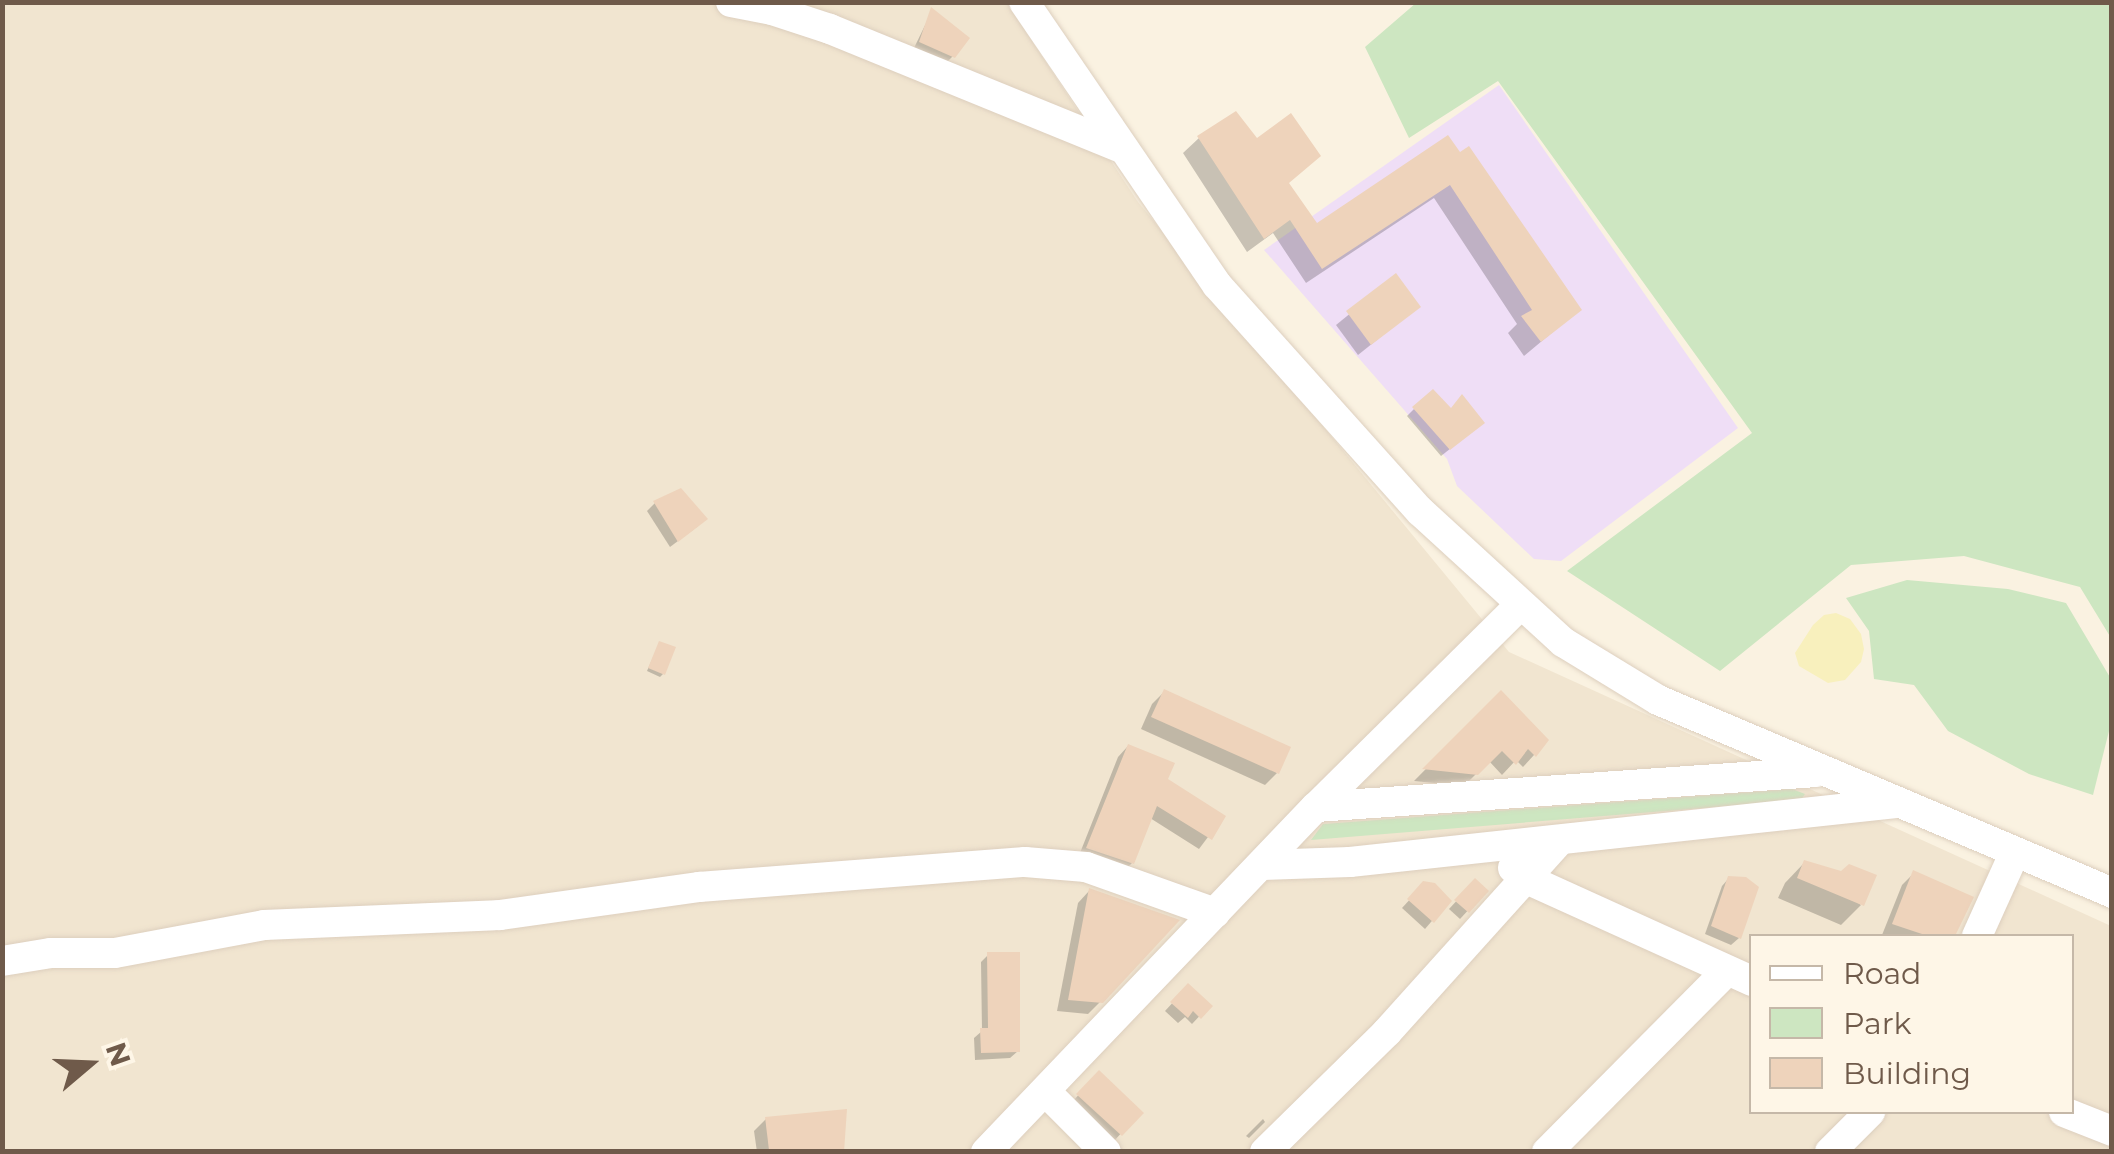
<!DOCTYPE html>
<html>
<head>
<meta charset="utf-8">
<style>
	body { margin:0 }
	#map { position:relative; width:2114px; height:1154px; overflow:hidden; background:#faf2e1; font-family:Montserrat,sans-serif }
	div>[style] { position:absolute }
	.residential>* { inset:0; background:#f1e5d0 }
	.education>* { inset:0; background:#efdef6 }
	.green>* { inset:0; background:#cde6c1 }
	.sand>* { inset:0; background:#f8f0bd }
	.shadow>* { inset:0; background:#0003 }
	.building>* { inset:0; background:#eed3bb }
	.roads { filter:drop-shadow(0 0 2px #ddcfbe) drop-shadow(0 0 2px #ddcfbe) }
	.minor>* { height:30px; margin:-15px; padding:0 15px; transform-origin:15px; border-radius:15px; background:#fff }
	span { translate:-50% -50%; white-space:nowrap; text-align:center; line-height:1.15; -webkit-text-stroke:8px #fef6e7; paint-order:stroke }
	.frame { position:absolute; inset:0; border:5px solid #6f5a4a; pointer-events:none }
	.legend { position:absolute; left:1749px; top:934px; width:325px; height:180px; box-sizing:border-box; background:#fef6e7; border:2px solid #c5b8a8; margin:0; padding:12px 18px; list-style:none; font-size:30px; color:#6f5a4a }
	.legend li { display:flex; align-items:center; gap:20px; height:50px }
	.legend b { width:50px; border:2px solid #c5b8a8 }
	.north { position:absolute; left:40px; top:1014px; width:100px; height:100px; -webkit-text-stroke:8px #fef6e7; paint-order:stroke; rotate:71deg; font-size:28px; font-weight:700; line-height:40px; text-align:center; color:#6f5a4a }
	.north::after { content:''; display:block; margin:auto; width:35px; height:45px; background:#6f5a4a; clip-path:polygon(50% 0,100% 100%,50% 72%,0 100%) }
</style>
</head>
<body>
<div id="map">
	<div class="residential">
		<i style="clip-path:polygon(evenodd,2px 3px,1007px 3px,1138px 202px,1509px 652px,2111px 926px,2111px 1151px,3px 1151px,2px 3px,1752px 936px,2072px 936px,2072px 1112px,1752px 1112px,1752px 936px)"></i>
	</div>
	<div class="education">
		<i style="clip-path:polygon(1499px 85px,1738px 428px,1561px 561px,1534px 559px,1457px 486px,1447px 459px,1264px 250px)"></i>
	</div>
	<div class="green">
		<i style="clip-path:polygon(1416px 3px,2111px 3px,2111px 638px,2080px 587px,1964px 556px,1851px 565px,1720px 671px,1567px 571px,1752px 433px,1498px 81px,1409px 138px,1365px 47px)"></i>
		<i style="clip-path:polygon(1907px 580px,2008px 589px,2066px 603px,2111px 679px,2111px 723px,2093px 795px,2029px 774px,1948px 731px,1914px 685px,1874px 679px,1869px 631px,1846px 598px)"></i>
		<i style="clip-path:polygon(1792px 789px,1805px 794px,1801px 800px,1311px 840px,1323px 824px)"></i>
	</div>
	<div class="sand">
		<i style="clip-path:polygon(1836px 613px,1850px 619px,1861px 634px,1864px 649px,1861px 662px,1845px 680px,1828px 683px,1799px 666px,1795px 653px,1813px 625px,1824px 615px)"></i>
	</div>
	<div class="shadow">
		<i style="clip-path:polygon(932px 11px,953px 56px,945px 64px,913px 50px)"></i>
		<i style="clip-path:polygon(1199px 138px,1287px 184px,1316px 226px,1448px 139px,1579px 310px,1524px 356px,1508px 333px,1517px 324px,1434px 198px,1306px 283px,1273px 233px,1247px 252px,1183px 153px)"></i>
		<i style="clip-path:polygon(1395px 277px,1418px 307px,1358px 355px,1336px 325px)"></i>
		<i style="clip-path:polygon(1414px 409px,1474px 430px,1441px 456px,1407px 416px)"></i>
		<i style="clip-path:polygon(655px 503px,698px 526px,670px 547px,647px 511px)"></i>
		<i style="clip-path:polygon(659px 644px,663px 674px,660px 677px,647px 671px)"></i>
		<i style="clip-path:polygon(1164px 692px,1277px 773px,1265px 785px,1141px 729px,1152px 704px)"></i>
		<i style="clip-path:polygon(1501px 693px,1546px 740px,1534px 755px,1523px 767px,1516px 760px,1502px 775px,1489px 761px,1464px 786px,1414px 781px)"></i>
		<i style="clip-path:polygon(1128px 746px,1165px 780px,1223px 817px,1199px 849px,1150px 818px,1132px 863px,1122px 873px,1078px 858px,1118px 757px)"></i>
		<i style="clip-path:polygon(1805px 862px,1861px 905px,1841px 925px,1778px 898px,1785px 883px)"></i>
		<i style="clip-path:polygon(1914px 873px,1970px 899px,1954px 936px,1882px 935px,1902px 885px)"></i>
		<i style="clip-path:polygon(1729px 878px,1739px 938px,1731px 945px,1705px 934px,1722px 886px)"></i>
		<i style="clip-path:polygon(1475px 881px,1486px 891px,1460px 919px,1449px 909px)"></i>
		<i style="clip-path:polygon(1424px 884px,1449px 901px,1425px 929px,1402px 908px)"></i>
		<i style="clip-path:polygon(1089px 891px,1101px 1001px,1088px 1014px,1057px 1011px,1078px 903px)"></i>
		<i style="clip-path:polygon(988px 955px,1018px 1051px,1010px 1058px,975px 1060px,974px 1038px,982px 1031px,981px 962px)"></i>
		<i style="clip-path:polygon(1188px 986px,1209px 1006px,1192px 1024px,1185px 1017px,1178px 1023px,1165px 1011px)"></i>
		<i style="clip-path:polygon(1099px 1073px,1140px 1113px,1113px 1142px,1071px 1103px)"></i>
		<i style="clip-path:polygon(766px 1119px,841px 1152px,757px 1152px,754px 1131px)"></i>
		<i style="clip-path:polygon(1263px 1119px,1265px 1122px,1249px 1138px,1246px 1136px)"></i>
	</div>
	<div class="building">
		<i style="clip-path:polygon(931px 7px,970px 38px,955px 58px,919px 42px)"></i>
		<i style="clip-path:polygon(1236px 111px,1257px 138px,1291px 113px,1321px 156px,1289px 183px,1317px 223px,1448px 135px,1460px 152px,1469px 146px,1582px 310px,1541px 342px,1521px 316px,1532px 310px,1450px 185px,1322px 269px,1290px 220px,1264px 239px,1197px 136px)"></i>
		<i style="clip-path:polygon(1396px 273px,1421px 307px,1371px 345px,1346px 311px)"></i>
		<i style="clip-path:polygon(1433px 389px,1451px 408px,1462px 394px,1485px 423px,1450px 450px,1412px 407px)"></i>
		<i style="clip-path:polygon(681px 488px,708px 519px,678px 542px,653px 501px)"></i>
		<i style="clip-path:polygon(659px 641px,676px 647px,665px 675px,648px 668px)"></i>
		<i style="clip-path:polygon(1164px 689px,1291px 747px,1279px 774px,1151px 717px)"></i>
		<i style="clip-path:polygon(1501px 690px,1549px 740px,1536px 757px,1528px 749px,1516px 765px,1502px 751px,1478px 775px,1422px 769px)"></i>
		<i style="clip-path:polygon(1128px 744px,1175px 763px,1168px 779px,1226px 816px,1212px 840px,1157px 806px,1134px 864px,1086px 848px)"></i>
		<i style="clip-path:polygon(1804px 860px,1841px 871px,1849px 864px,1877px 875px,1864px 906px,1797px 878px)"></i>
		<i style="clip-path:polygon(1913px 870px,1974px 897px,1955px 936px,1928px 936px,1892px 924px)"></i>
		<i style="clip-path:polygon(1728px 876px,1746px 877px,1759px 887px,1741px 939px,1711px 926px)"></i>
		<i style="clip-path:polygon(1475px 878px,1489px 891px,1469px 913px,1454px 900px)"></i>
		<i style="clip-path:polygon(1423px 881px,1435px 883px,1452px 901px,1434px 923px,1407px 899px)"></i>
		<i style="clip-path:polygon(1089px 888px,1180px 920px,1103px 1003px,1068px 1000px)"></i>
		<i style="clip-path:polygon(987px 952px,1020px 952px,1020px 1052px,981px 1053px,980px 1028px,988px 1028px)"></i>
		<i style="clip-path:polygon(1188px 983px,1213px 1006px,1201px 1019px,1193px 1011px,1188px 1018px,1170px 1002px)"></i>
		<i style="clip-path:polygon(1099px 1070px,1144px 1113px,1122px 1136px,1076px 1094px)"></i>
		<i style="clip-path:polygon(847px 1109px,844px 1152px,769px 1150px,765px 1117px)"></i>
	</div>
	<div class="roads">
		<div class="minor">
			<i style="left:731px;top:2px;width:42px;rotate:11deg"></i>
			<i style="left:772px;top:10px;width:61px;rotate:18.1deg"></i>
			<i style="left:830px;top:29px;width:312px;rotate:22.2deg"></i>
			<i style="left:1024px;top:2px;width:343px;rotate:55.7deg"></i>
			<i style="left:1217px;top:285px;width:305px;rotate:48.1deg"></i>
			<i style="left:1421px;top:512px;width:193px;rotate:42.5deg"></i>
			<i style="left:1563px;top:642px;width:111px;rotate:31.4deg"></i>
			<i style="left:1658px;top:700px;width:493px;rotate:23deg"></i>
			<i style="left:1316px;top:807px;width:501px;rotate:-4deg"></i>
			<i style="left:1262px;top:865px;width:88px;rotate:-2deg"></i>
			<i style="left:1350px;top:862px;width:549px;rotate:-6.17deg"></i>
			<i style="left:1513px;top:868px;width:20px;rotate:37deg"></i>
			<i style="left:1529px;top:880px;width:245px;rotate:24.4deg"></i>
			<i style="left:1977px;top:936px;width:92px;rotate:-65.7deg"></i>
			<i style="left:2px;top:961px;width:50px;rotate:-9.3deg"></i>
			<i style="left:51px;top:953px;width:64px"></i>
			<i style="left:115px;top:953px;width:152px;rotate:-10.6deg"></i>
			<i style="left:264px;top:925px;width:236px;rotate:-2.4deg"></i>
			<i style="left:500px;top:915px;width:201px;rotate:-8deg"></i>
			<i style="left:699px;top:887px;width:327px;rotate:-4.4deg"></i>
			<i style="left:1025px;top:862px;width:61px;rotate:4.7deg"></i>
			<i style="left:1086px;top:867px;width:137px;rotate:19.6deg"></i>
			<i style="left:1045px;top:1091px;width:86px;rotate:45deg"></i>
			<i style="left:2064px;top:1112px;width:52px;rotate:21.6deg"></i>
			<i style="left:986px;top:1152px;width:477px;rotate:-46.3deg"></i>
			<i style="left:1316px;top:807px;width:286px;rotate:-44.7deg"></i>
			<i style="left:1265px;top:1152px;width:171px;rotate:-44.5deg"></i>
			<i style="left:1387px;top:1032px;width:257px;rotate:-48deg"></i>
			<i style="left:1547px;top:1152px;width:255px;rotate:-45.2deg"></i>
			<i style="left:1830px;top:1152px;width:57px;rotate:-45deg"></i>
		</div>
	</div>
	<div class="frame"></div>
	<ul class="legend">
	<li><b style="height:12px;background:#fff"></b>Road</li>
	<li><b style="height:28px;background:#cde6c1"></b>Park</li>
	<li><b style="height:28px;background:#eed3bb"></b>Building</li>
	</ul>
	<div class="north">N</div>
</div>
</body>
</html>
